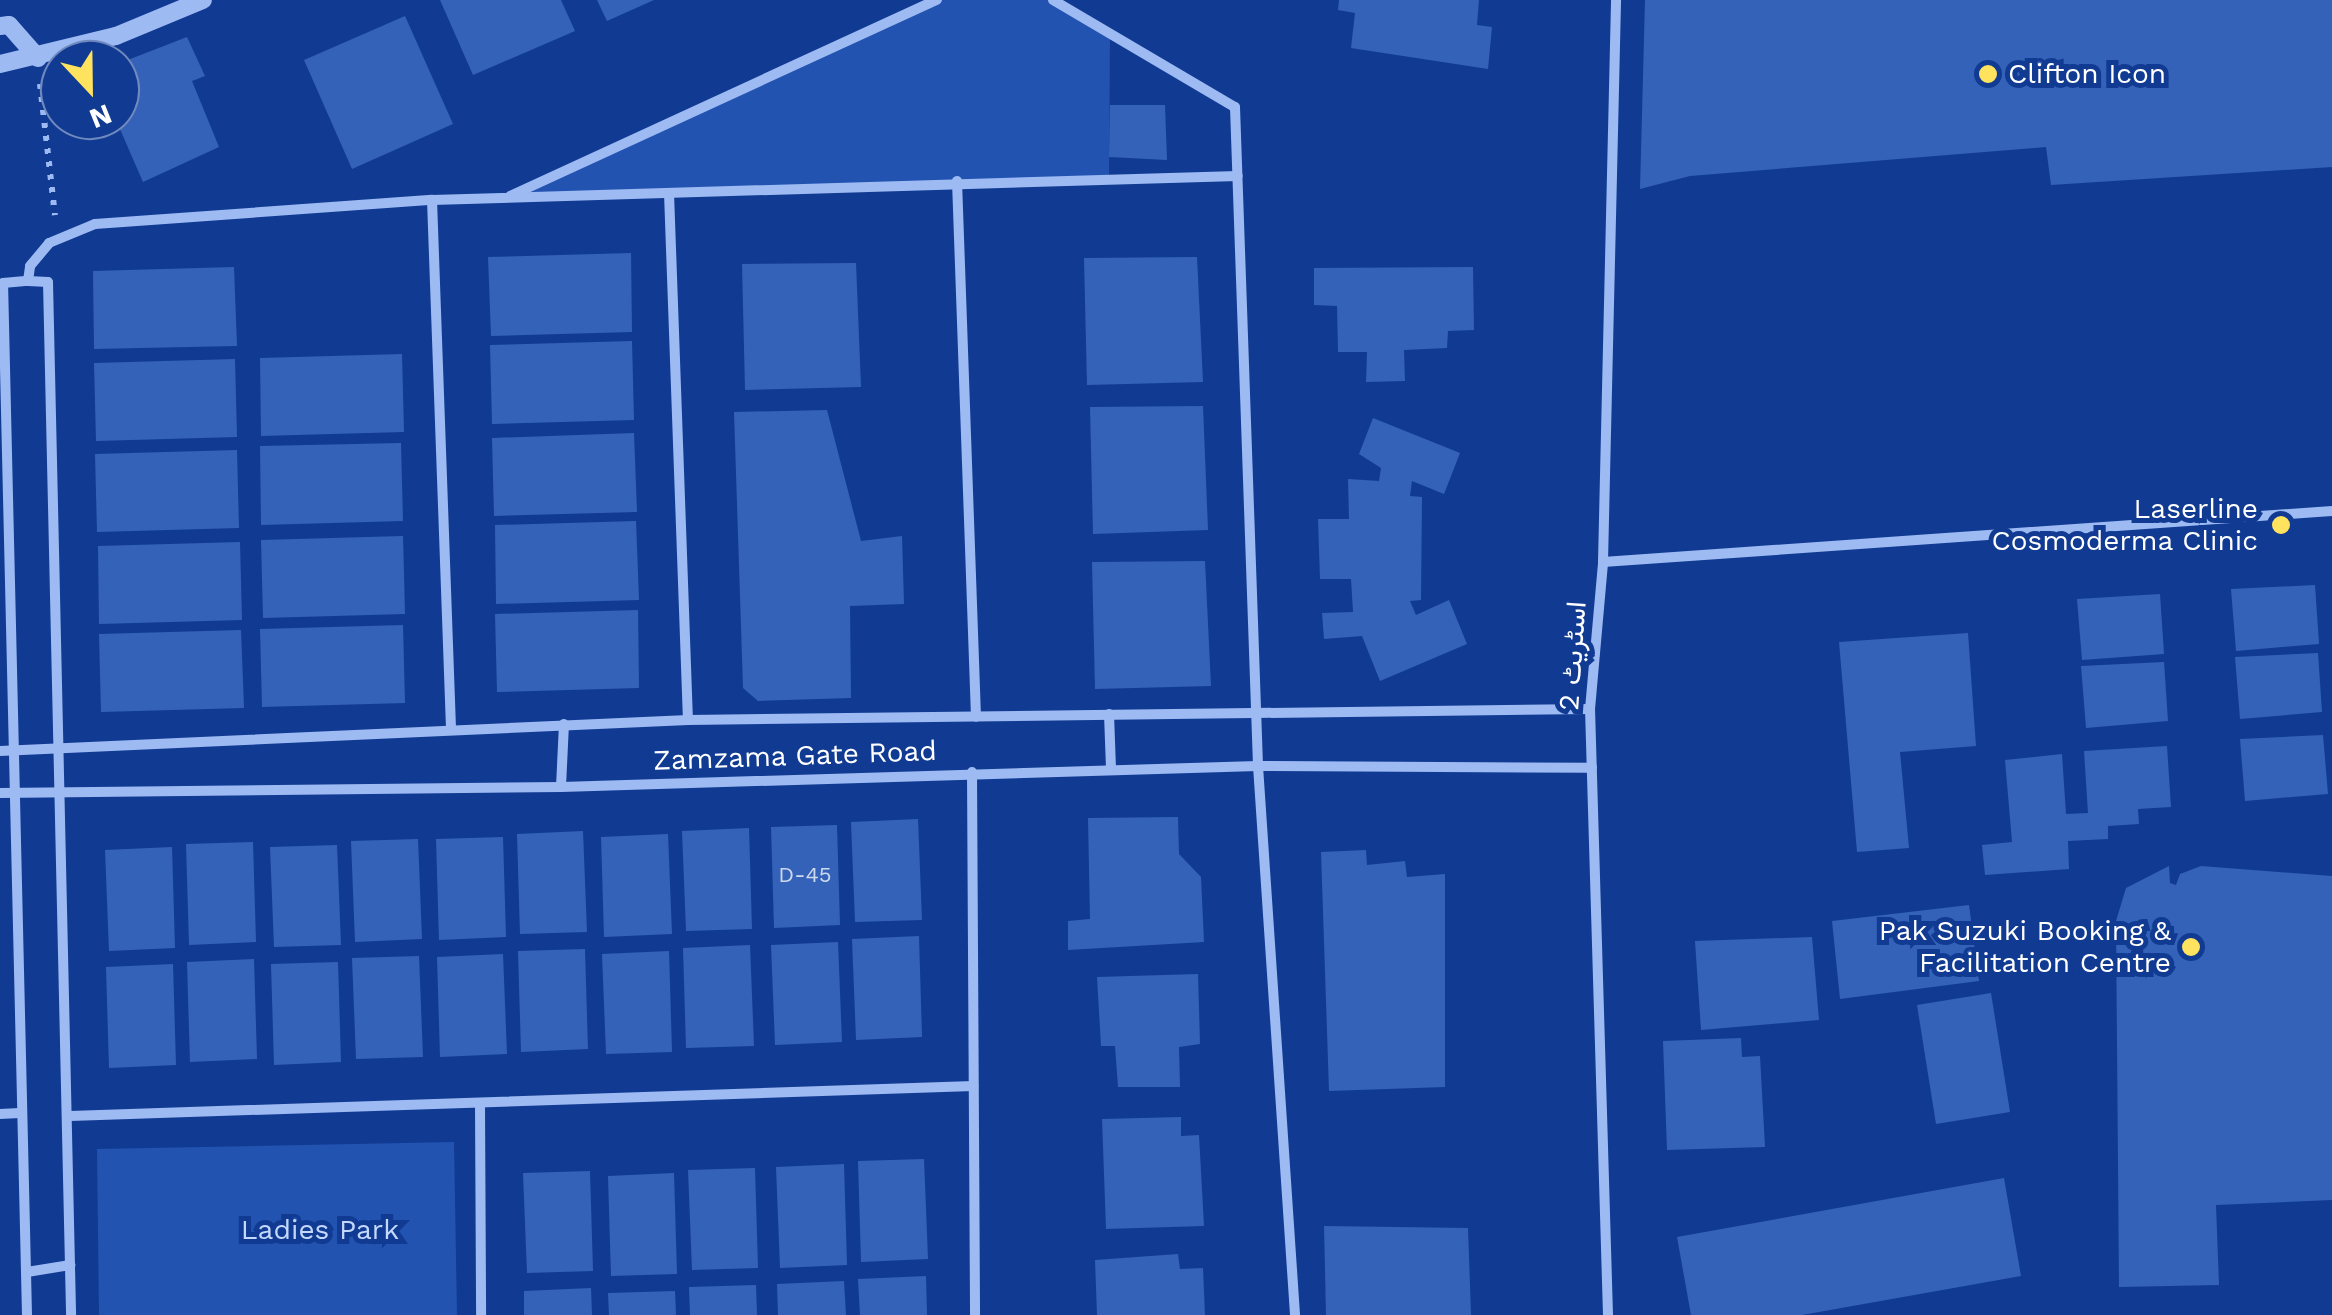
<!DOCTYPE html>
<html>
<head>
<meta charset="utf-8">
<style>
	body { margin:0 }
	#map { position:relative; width:2332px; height:1315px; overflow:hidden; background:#113b92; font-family:"Work Sans",Vazirmatn,sans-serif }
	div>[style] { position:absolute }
	.green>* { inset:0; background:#2253b1 }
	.building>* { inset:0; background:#3462b9 }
	.path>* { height:6px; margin-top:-3px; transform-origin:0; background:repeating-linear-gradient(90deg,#9dbaf3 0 5px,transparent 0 13px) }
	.minor>* { height:10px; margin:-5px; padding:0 5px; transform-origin:5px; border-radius:5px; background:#9dbaf3 }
	.tertiary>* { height:18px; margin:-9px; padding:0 9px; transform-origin:9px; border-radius:9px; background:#9dbaf3 }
	.dots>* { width:28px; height:28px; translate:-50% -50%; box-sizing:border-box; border:5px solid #113b92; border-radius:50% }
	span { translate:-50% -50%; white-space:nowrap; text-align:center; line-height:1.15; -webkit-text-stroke:10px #113b92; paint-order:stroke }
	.number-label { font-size:22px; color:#ccd8ee }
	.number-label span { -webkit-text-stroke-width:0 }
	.poi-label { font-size:28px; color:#fff }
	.left { translate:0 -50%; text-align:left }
	.right { translate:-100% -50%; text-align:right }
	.street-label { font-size:28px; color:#fff }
	.park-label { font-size:28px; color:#c4d8fd }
	.north { position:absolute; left:40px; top:40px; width:100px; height:100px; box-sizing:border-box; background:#113b92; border:2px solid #7089be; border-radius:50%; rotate:158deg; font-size:28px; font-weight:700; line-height:40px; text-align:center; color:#fff }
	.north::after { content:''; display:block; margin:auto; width:35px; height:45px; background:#ffe25e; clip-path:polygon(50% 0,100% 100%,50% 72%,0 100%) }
</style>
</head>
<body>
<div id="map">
	<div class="green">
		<i style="clip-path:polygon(937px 0,1053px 0,1110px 34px,1109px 178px,506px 198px)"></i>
		<i style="clip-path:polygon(454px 1142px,457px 1315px,99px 1315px,97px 1149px)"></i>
	</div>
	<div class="building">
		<i style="clip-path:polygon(440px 0,561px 0,575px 31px,473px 75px)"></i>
		<i style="clip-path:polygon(597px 0,654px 0,607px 21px)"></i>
		<i style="clip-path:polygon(1339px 0,1479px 0,1477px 25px,1492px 27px,1488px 69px,1351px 48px,1355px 13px,1338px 10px)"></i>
		<i style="clip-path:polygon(1645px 0,2332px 0,2332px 167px,2051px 185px,2046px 147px,1690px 176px,1640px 189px)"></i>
		<i style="clip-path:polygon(405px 16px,453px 124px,352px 169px,304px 60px)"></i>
		<i style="clip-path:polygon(187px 37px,205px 76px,192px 81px,219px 147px,143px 182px,116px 120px,120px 63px)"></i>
		<i style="clip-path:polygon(1110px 105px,1165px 105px,1167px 160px,1109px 157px)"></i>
		<i style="clip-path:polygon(631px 253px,632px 332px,491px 336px,488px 257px)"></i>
		<i style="clip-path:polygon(1197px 257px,1203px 382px,1087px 385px,1084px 258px)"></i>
		<i style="clip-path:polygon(856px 263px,861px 387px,745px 390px,742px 264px)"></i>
		<i style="clip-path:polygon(234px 267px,237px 346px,94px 349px,93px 271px)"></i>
		<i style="clip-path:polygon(1473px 267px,1474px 330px,1448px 331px,1447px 348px,1404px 350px,1405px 381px,1366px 382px,1367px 352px,1338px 352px,1337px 306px,1314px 305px,1314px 268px)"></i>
		<i style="clip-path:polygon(632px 341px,634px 420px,492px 424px,490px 345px)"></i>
		<i style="clip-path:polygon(402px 354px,404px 432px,261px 436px,260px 358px)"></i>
		<i style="clip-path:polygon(235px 359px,237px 437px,96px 441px,94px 363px)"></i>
		<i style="clip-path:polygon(1203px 406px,1208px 530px,1093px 534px,1090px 407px)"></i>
		<i style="clip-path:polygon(827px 410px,861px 541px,902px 536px,904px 604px,850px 606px,851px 698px,758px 701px,743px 688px,734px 412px)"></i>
		<i style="clip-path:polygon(1373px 418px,1460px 453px,1444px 494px,1412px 481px,1410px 496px,1422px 497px,1421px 600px,1410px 601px,1416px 615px,1449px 600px,1467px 644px,1380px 681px,1362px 636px,1324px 639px,1322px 613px,1353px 612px,1351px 579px,1320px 579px,1318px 519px,1349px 519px,1348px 479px,1379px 481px,1381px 468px,1359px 454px)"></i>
		<i style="clip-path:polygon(634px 433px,637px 512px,494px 516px,492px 438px)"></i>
		<i style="clip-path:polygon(401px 443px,403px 521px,261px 525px,260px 446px)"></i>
		<i style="clip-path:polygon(237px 450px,239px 528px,97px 532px,95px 454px)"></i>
		<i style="clip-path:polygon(636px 521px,639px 600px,496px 604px,495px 525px)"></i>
		<i style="clip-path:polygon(403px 536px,405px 614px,263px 618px,261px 540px)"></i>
		<i style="clip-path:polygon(240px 542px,242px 620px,99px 624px,98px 546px)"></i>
		<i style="clip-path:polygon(1205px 561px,1211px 686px,1095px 689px,1092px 562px)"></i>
		<i style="clip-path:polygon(2315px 585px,2319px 644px,2236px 651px,2231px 589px)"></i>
		<i style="clip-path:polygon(2160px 594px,2164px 654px,2082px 660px,2077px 599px)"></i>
		<i style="clip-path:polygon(638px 610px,639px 688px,497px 692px,495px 614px)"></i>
		<i style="clip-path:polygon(403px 625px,405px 703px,262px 707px,260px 629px)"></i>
		<i style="clip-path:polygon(241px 630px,244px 708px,101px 712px,99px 634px)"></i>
		<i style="clip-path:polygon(1968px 633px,1976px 746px,1900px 752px,1909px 848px,1857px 852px,1839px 642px)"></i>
		<i style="clip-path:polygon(2318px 653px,2322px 712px,2240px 719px,2235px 657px)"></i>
		<i style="clip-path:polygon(2164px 662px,2168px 721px,2086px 728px,2081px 666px)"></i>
		<i style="clip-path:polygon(2323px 735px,2328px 794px,2245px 801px,2240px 739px)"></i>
		<i style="clip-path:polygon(2167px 746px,2171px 807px,2138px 809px,2139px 824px,2108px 826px,2108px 839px,2068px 841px,2069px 869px,1985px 875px,1982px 845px,2012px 842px,2005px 760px,2062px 754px,2066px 814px,2088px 813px,2084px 751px)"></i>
		<i style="clip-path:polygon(1178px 817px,1179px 854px,1201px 877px,1204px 942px,1068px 950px,1068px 921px,1090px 919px,1088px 818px)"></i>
		<i style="clip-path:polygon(918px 819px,922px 920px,855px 922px,851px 822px)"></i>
		<i style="clip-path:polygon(837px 825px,840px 925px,774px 928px,771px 827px)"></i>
		<i style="clip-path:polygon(749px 828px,752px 929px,686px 931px,682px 831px)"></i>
		<i style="clip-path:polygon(583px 831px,587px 932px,520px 934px,517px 834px)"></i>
		<i style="clip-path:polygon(668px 834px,672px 934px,604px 937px,601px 837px)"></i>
		<i style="clip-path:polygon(503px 837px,506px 937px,439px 940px,436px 839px)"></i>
		<i style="clip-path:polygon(418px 839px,422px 939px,355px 942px,351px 841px)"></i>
		<i style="clip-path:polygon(253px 842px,256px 942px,189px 945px,186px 844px)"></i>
		<i style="clip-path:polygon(337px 845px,341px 945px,274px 947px,270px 847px)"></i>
		<i style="clip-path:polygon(172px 847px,175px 948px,109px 951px,105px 850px)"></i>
		<i style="clip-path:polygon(1366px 850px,1367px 865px,1405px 861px,1407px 877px,1445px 874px,1445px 1087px,1329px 1091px,1321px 852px)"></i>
		<i style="clip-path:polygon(2169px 866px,2170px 883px,2176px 885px,2180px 874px,2201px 866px,2332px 876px,2332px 1200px,2216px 1205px,2219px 1285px,2119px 1287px,2116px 921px,2126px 888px)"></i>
		<i style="clip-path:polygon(1969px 905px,1979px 981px,1840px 999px,1832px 921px)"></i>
		<i style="clip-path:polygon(919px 936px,922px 1037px,856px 1040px,852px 939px)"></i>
		<i style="clip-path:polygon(1812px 937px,1819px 1020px,1701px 1030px,1695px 941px)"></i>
		<i style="clip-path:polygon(838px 942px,842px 1042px,775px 1045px,771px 945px)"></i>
		<i style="clip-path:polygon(750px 945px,754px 1046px,686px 1048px,683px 948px)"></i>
		<i style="clip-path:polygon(585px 949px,588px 1049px,521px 1052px,518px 951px)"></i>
		<i style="clip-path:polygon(669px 951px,672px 1052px,606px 1054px,602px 954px)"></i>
		<i style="clip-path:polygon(503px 954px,507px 1054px,440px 1057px,437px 957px)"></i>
		<i style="clip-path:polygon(419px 956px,423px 1057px,356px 1059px,352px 958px)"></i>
		<i style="clip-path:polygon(254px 959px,257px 1059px,190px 1062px,187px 962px)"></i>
		<i style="clip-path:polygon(338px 962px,341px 1062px,274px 1065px,271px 964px)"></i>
		<i style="clip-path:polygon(173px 964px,176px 1065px,109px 1068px,106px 967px)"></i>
		<i style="clip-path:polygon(1198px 974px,1200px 1044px,1179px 1047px,1180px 1087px,1118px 1087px,1115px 1046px,1101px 1046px,1097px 977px)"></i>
		<i style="clip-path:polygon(1991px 993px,2010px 1112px,1936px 1124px,1917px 1005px)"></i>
		<i style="clip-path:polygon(1741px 1038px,1742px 1057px,1760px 1056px,1765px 1147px,1667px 1150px,1663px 1041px)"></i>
		<i style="clip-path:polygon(1181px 1117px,1181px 1136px,1199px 1135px,1204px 1226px,1106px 1229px,1102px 1119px)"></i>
		<i style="clip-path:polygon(924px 1159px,928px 1259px,861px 1262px,858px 1161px)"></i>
		<i style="clip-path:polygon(844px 1164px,847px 1265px,780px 1268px,776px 1167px)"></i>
		<i style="clip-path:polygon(755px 1168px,758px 1268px,692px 1270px,688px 1170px)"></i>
		<i style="clip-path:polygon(590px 1171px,593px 1271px,527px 1273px,523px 1173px)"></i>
		<i style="clip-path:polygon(674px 1173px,677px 1274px,611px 1276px,608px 1176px)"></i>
		<i style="clip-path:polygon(2004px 1178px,2021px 1276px,1802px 1315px,1691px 1315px,1677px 1237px)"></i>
		<i style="clip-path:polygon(1324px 1226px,1468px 1228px,1471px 1315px,1326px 1315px)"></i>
		<i style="clip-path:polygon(1178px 1254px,1180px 1269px,1203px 1268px,1205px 1315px,1097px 1315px,1095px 1260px)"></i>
		<i style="clip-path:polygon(926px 1276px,927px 1315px,860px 1315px,858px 1279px)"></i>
		<i style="clip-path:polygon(844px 1281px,846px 1315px,778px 1315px,777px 1284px)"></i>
		<i style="clip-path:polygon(756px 1285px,757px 1315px,690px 1315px,689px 1287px)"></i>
		<i style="clip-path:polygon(591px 1288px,592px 1315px,524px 1315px,524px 1291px)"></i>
		<i style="clip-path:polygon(675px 1291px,676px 1315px,609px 1315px,608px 1293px)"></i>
	</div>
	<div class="path">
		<i style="left:40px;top:84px;width:132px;rotate:83.5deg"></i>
	</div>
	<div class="minor">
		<i style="left:1053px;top:0;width:211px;rotate:30.5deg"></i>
		<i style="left:1235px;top:107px;width:659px;rotate:88deg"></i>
		<i style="left:1258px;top:766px;width:550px;rotate:86.14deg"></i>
		<i style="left:957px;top:181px;width:536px;rotate:87.97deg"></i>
		<i style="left:669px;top:193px;width:527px;rotate:87.94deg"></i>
		<i style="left:510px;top:196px;width:470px;rotate:-24.7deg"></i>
		<i style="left:432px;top:200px;width:527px;rotate:87.94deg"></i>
		<i style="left:28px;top:281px;width:15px;rotate:-82deg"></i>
		<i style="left:30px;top:266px;width:30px;rotate:-50deg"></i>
		<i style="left:49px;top:243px;width:50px;rotate:-22.4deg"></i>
		<i style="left:95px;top:224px;width:338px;rotate:-4.1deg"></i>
		<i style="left:432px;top:200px;width:806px;rotate:-1.71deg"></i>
		<i style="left:1603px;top:562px;width:731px;rotate:-4deg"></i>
		<i style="left:1109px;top:714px;width:55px;rotate:87.9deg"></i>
		<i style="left:0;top:751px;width:689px;rotate:-2.58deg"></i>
		<i style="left:688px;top:720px;width:902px;rotate:-0.7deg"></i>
		<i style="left:972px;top:772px;width:543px;rotate:89.68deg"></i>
		<i style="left:561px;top:787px;width:63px;rotate:-87.3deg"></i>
		<i style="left:0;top:793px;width:561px;rotate:-0.61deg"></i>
		<i style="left:561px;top:787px;width:697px;rotate:-1.73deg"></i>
		<i style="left:1258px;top:766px;width:334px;rotate:0.3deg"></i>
		<i style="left:480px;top:1105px;width:210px;rotate:89.7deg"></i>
		<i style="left:0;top:1114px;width:20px;rotate:-3deg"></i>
		<i style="left:70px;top:1116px;width:904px;rotate:-1.9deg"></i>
		<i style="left:27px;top:1272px;width:44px;rotate:-9.2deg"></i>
		<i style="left:27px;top:1315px;width:1032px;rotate:-91.33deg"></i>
		<i style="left:3px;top:283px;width:25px;rotate:-5deg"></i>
		<i style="left:28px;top:281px;width:20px;rotate:3deg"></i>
		<i style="left:48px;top:282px;width:1033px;rotate:88.72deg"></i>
		<i style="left:1608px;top:1315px;width:606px;rotate:-91.7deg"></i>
		<i style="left:1590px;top:709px;width:148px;rotate:-84.9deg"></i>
		<i style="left:1603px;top:562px;width:562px;rotate:-88.67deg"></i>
	</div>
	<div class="tertiary">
		<i style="left:0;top:26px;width:9px;rotate:-6deg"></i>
		<i style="left:9px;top:25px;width:44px;rotate:48.7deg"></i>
		<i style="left:0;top:64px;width:119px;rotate:-13.6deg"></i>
		<i style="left:116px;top:36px;width:94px;rotate:-22.5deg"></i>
	</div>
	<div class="dots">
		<i style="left:1988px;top:74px;background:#ffe25e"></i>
		<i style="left:2281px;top:525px;background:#ffe25e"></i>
		<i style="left:2191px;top:947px;background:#ffe25e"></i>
	</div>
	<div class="number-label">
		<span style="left:805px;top:875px">D-45</span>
	</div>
	<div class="poi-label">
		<span class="left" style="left:2008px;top:74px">Clifton Icon</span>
		<span class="right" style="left:2258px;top:525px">Laserline<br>Cosmoderma Clinic</span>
		<span class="right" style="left:2171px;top:947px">Pak Suzuki Booking &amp;<br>Facilitation Centre</span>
	</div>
	<div class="street-label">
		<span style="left:1573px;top:656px;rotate:-86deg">اسٹریٹ 2</span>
		<span style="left:795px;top:756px;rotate:-2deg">Zamzama Gate Road</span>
	</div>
	<div class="park-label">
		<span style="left:320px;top:1230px">Ladies Park</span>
	</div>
	<div class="north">N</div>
</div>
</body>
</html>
